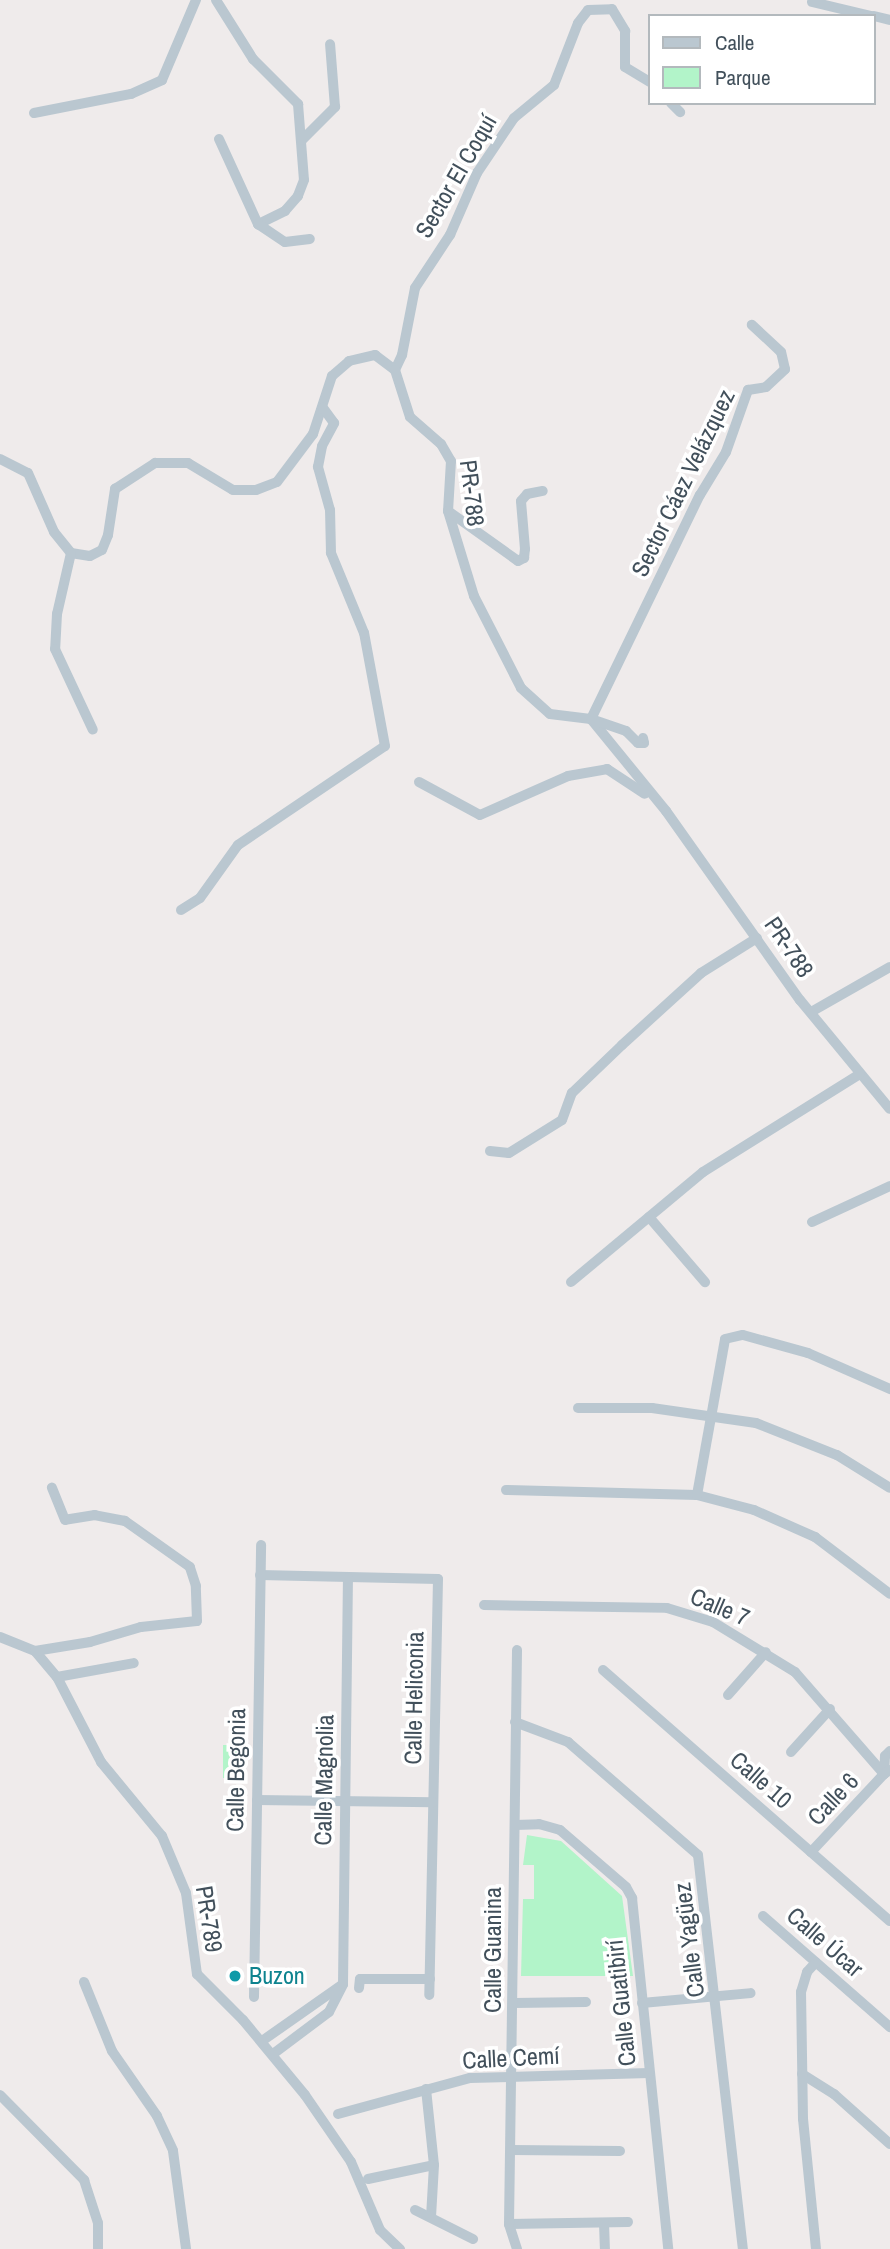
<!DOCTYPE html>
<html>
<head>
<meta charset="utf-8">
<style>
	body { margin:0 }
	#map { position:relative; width:890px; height:2249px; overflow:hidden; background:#efebeb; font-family:"Archivo Narrow",sans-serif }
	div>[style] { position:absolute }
	.green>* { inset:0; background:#b2f4c9 }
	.minor>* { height:10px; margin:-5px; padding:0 5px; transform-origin:5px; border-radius:5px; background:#bac7d0 }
	.dots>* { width:19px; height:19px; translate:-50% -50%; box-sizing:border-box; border:4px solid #fff; border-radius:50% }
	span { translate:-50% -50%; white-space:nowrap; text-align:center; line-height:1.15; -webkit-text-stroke:7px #fff; paint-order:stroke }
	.street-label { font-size:24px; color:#42505b }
	.culture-label { font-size:24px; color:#0d838f }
	.left { translate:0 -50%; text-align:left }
	.legend { position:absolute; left:648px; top:14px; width:228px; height:91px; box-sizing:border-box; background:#fff; border:2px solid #b3b9bd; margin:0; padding:9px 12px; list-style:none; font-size:21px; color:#42505b }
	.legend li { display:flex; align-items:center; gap:14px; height:35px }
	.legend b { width:35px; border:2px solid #b3b9bd }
</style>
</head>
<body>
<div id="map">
	<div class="green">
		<i style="clip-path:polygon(223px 1745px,239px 1745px,239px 1778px,223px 1778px)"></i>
		<i style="clip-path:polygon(527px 1835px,561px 1841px,622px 1896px,633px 1976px,521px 1976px,523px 1899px,534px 1899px,534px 1865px,523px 1865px)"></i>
	</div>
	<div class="minor">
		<i style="left:216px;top:0;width:70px;rotate:57.9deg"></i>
		<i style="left:253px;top:59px;width:64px;rotate:45deg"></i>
		<i style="left:298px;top:104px;width:76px;rotate:85.5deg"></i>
		<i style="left:304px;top:180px;width:17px;rotate:111deg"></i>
		<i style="left:298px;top:196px;width:20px;rotate:131deg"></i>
		<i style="left:285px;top:211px;width:30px;rotate:154deg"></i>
		<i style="left:812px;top:2px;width:61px;rotate:13.3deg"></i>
		<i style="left:874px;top:16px;width:16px;rotate:14deg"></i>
		<i style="left:671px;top:103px;width:13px;rotate:45deg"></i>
		<i style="left:34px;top:113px;width:99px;rotate:-11.1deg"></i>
		<i style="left:131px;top:94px;width:34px;rotate:-24deg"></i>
		<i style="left:162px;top:80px;width:87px;rotate:-67deg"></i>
		<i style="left:219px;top:139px;width:94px;rotate:65.4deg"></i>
		<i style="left:258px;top:224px;width:32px;rotate:34deg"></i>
		<i style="left:285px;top:242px;width:25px;rotate:-7deg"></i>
		<i style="left:302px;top:140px;width:47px;rotate:-45deg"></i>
		<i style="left:335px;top:107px;width:63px;rotate:-94.5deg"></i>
		<i style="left:395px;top:370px;width:17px;rotate:-65deg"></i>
		<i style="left:402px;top:355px;width:68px;rotate:-79deg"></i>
		<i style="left:415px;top:288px;width:64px;rotate:-56.6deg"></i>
		<i style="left:450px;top:235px;width:68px;rotate:-66.5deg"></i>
		<i style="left:477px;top:173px;width:66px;rotate:-56.1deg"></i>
		<i style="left:514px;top:118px;width:52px;rotate:-39.5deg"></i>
		<i style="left:554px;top:85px;width:66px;rotate:-68.8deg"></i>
		<i style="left:578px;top:23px;width:16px;rotate:-52deg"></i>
		<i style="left:588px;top:10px;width:24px;rotate:-2deg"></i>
		<i style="left:612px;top:9px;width:26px;rotate:59deg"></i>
		<i style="left:625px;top:31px;width:36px;rotate:90deg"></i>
		<i style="left:625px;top:67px;width:29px;rotate:31deg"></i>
		<i style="left:0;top:459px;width:31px;rotate:27deg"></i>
		<i style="left:28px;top:473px;width:64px;rotate:66.2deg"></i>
		<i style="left:54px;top:532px;width:27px;rotate:51deg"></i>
		<i style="left:71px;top:553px;width:19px;rotate:9deg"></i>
		<i style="left:90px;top:556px;width:13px;rotate:-27deg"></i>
		<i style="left:102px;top:550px;width:16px;rotate:-68deg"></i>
		<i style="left:108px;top:535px;width:47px;rotate:-81.3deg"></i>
		<i style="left:115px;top:489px;width:48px;rotate:-33deg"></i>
		<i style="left:155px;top:463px;width:33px"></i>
		<i style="left:188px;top:463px;width:52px;rotate:31deg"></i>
		<i style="left:233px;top:490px;width:23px"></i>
		<i style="left:256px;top:490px;width:22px;rotate:-21deg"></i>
		<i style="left:277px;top:482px;width:60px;rotate:-53.1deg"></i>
		<i style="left:313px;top:434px;width:61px;rotate:-71.9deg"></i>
		<i style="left:332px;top:376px;width:23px;rotate:-41deg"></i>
		<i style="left:349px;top:361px;width:27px;rotate:-13deg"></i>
		<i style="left:375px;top:355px;width:25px;rotate:37deg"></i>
		<i style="left:395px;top:370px;width:49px;rotate:72.3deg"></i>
		<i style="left:410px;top:417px;width:41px;rotate:41.1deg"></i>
		<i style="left:441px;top:444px;width:20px;rotate:60deg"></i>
		<i style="left:451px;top:461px;width:50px;rotate:93.4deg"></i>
		<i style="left:448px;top:511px;width:89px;rotate:73deg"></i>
		<i style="left:474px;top:596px;width:103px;rotate:62.9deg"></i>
		<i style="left:521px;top:688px;width:39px;rotate:42deg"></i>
		<i style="left:550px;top:714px;width:41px;rotate:7deg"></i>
		<i style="left:591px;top:719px;width:119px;rotate:50.8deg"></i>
		<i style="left:666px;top:811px;width:232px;rotate:54.7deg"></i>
		<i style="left:800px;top:1000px;width:141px;rotate:50.5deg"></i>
		<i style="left:448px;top:511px;width:86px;rotate:35.5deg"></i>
		<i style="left:518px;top:561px;width:7px;rotate:-27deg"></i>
		<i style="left:524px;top:558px;width:9px;rotate:-84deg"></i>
		<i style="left:525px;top:549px;width:48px;rotate:-94.8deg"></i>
		<i style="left:521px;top:501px;width:9px;rotate:-49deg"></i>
		<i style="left:527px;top:494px;width:16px;rotate:-11deg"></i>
		<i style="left:71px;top:553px;width:63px;rotate:102.9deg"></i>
		<i style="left:57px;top:614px;width:35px;rotate:93deg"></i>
		<i style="left:55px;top:649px;width:89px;rotate:64.9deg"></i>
		<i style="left:643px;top:738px;width:5px;rotate:79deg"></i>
		<i style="left:644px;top:743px;width:6px;rotate:180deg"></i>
		<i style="left:638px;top:743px;width:17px;rotate:-135deg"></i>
		<i style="left:626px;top:731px;width:37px;rotate:-161deg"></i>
		<i style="left:591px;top:719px;width:249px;rotate:-64.1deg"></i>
		<i style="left:700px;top:495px;width:50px;rotate:-58.8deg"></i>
		<i style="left:726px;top:452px;width:66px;rotate:-70.5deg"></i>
		<i style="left:748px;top:390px;width:18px;rotate:-9deg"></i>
		<i style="left:766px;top:387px;width:26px;rotate:-43deg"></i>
		<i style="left:785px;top:369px;width:17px;rotate:-103deg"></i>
		<i style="left:781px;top:352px;width:40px;rotate:-137deg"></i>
		<i style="left:419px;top:782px;width:69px;rotate:28.4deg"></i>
		<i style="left:480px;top:815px;width:96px;rotate:-23.9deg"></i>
		<i style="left:568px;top:776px;width:40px;rotate:-10deg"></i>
		<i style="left:607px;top:769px;width:45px;rotate:33.3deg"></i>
		<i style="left:181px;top:910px;width:22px;rotate:-32deg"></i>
		<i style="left:200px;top:898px;width:65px;rotate:-54.4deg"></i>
		<i style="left:238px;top:845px;width:177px;rotate:-34deg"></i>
		<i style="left:385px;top:746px;width:115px;rotate:-100.5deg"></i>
		<i style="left:364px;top:633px;width:87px;rotate:-112.4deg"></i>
		<i style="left:331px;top:553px;width:43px;rotate:-91.3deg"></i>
		<i style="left:330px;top:510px;width:45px;rotate:-105.6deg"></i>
		<i style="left:318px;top:467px;width:21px;rotate:-79deg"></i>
		<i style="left:322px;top:446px;width:26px;rotate:-62deg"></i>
		<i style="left:334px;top:423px;width:19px;rotate:-126deg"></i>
		<i style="left:811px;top:1012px;width:91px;rotate:-29.7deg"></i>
		<i style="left:490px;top:1151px;width:19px;rotate:6deg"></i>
		<i style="left:509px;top:1153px;width:62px;rotate:-31.9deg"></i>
		<i style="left:562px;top:1120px;width:29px;rotate:-70deg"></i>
		<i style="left:572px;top:1093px;width:69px;rotate:-43.8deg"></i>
		<i style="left:622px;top:1045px;width:107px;rotate:-42.3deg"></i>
		<i style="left:701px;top:973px;width:66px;rotate:-32deg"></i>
		<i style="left:649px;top:1217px;width:86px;rotate:49.3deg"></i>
		<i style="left:812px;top:1222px;width:86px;rotate:-24.8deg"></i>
		<i style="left:571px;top:1282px;width:172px;rotate:-39.8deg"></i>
		<i style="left:703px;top:1172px;width:185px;rotate:-32deg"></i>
		<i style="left:578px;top:1408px;width:74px"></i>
		<i style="left:652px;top:1408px;width:105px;rotate:8.2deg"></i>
		<i style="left:756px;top:1423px;width:87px;rotate:21.6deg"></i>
		<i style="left:837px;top:1455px;width:62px;rotate:31.9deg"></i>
		<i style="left:506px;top:1490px;width:191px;rotate:1.5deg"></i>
		<i style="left:697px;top:1495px;width:59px;rotate:14.7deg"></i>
		<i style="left:754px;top:1510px;width:67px;rotate:23.9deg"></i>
		<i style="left:815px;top:1537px;width:94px;rotate:37.2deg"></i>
		<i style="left:697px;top:1495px;width:158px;rotate:-79.8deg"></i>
		<i style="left:725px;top:1339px;width:18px;rotate:-13deg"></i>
		<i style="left:743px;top:1335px;width:67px;rotate:15.5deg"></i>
		<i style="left:808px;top:1353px;width:90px;rotate:23.7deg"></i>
		<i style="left:260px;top:1575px;width:178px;rotate:1.3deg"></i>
		<i style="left:438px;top:1579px;width:416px;rotate:91.2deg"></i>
		<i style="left:484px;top:1605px;width:183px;rotate:0.9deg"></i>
		<i style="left:667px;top:1608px;width:48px;rotate:16.9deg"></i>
		<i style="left:713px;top:1622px;width:96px;rotate:31.4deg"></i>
		<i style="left:795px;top:1672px;width:135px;rotate:48.9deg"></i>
		<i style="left:884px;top:1774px;width:107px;rotate:133.1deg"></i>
		<i style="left:0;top:1637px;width:38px;rotate:22deg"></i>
		<i style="left:35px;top:1651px;width:34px;rotate:50deg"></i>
		<i style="left:57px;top:1677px;width:96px;rotate:62.6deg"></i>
		<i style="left:101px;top:1762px;width:96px;rotate:50.5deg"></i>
		<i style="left:162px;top:1836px;width:62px;rotate:67.2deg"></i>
		<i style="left:186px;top:1893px;width:82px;rotate:82.3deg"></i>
		<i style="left:197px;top:1974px;width:65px;rotate:45deg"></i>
		<i style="left:243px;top:2020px;width:97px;rotate:50.4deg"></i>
		<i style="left:305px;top:2095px;width:81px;rotate:55.5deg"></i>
		<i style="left:351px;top:2162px;width:74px;rotate:66.9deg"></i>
		<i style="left:380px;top:2230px;width:28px;rotate:44deg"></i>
		<i style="left:35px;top:1651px;width:56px;rotate:-9.3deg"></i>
		<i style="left:90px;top:1642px;width:53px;rotate:-16.4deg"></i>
		<i style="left:141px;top:1627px;width:56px;rotate:-6.1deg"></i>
		<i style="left:197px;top:1621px;width:35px;rotate:-92deg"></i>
		<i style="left:196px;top:1586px;width:20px;rotate:-108deg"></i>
		<i style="left:190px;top:1567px;width:80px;rotate:-144.7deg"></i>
		<i style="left:125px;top:1521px;width:31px;rotate:-169deg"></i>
		<i style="left:95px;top:1515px;width:30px;rotate:171deg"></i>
		<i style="left:65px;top:1520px;width:35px;rotate:-112deg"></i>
		<i style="left:603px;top:1670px;width:381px;rotate:41.2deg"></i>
		<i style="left:57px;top:1677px;width:78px;rotate:-10.3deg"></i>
		<i style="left:728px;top:1695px;width:57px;rotate:-48.5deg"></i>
		<i style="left:515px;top:1722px;width:57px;rotate:20.7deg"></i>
		<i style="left:568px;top:1742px;width:172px;rotate:41deg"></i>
		<i style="left:698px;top:1855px;width:397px;rotate:83.5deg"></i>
		<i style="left:890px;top:1751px;width:7px;rotate:135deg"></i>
		<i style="left:885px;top:1756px;width:18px;rotate:93deg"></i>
		<i style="left:884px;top:1774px;width:7px;rotate:-34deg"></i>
		<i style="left:791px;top:1752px;width:58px;rotate:-47.8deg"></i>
		<i style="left:257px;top:1800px;width:176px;rotate:0.7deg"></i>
		<i style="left:515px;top:1825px;width:24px;rotate:-2deg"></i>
		<i style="left:539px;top:1824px;width:22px;rotate:16deg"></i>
		<i style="left:560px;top:1830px;width:87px;rotate:40.8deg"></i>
		<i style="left:626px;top:1887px;width:13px;rotate:61deg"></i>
		<i style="left:632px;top:1898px;width:353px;rotate:84.1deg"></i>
		<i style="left:763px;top:1916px;width:169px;rotate:41.2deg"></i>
		<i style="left:84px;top:1982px;width:74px;rotate:67.9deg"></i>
		<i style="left:112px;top:2051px;width:79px;rotate:55.3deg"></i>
		<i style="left:157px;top:2116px;width:38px;rotate:65deg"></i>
		<i style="left:173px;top:2151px;width:99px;rotate:82.4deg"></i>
		<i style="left:359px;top:1988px;width:9px;rotate:-84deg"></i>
		<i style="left:360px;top:1979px;width:70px"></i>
		<i style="left:254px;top:1997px;width:452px;rotate:-89.1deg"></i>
		<i style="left:514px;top:2003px;width:72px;rotate:-0.8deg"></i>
		<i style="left:642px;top:2003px;width:109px;rotate:-5.2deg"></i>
		<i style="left:262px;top:2041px;width:99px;rotate:-35.1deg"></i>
		<i style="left:273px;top:2054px;width:70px;rotate:-36.9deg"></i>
		<i style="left:329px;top:2012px;width:31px;rotate:-63deg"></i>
		<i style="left:343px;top:1984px;width:406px;rotate:-89.3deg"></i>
		<i style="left:802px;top:2074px;width:38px;rotate:32deg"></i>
		<i style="left:834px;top:2094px;width:75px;rotate:41.8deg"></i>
		<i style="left:426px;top:2089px;width:76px;rotate:84deg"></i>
		<i style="left:434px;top:2165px;width:52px;rotate:93.3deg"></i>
		<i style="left:0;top:2095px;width:120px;rotate:45.3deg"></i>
		<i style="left:84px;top:2180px;width:45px;rotate:72deg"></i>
		<i style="left:98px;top:2223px;width:26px;rotate:90deg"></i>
		<i style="left:338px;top:2114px;width:137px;rotate:-15.3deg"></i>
		<i style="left:470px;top:2078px;width:179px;rotate:-1.6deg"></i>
		<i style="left:512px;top:2150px;width:108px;rotate:0.5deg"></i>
		<i style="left:368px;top:2179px;width:67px;rotate:-12deg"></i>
		<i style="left:415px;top:2210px;width:65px;rotate:26.6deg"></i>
		<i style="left:604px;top:2223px;width:26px;rotate:88deg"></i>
		<i style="left:509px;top:2224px;width:119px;rotate:-1deg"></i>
		<i style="left:517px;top:2249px;width:26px;rotate:-108deg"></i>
		<i style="left:509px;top:2224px;width:574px;rotate:-89.2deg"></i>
		<i style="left:816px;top:2249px;width:131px;rotate:-95.7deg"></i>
		<i style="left:803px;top:2119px;width:127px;rotate:-90.9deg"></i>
		<i style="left:801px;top:1992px;width:21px;rotate:-73deg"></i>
		<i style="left:807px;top:1972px;width:13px;rotate:-48deg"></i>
	</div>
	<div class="dots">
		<i style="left:235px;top:1976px;background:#0f9aa8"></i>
	</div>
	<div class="street-label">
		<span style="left:456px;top:176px;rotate:-60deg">Sector El Coquí</span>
		<span style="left:683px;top:483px;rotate:-64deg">Sector Cáez Velázquez</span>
		<span style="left:472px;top:493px;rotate:83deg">PR-788</span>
		<span style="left:789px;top:947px;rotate:56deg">PR-788</span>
		<span style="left:720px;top:1607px;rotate:23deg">Calle 7</span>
		<span style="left:414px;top:1698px;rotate:-89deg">Calle Heliconia</span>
		<span style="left:236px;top:1770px;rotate:-89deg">Calle Begonia</span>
		<span style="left:324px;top:1780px;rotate:-89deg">Calle Magnolia</span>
		<span style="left:761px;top:1780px;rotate:41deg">Calle 10</span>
		<span style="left:833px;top:1799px;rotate:-47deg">Calle 6</span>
		<span style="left:209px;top:1919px;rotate:81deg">PR-789</span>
		<span style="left:689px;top:1940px;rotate:-97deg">Calle Yagüez</span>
		<span style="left:825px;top:1942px;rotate:41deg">Calle Úcar</span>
		<span style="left:493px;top:1950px;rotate:-90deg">Calle Guanina</span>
		<span style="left:621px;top:2003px;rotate:-96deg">Calle Guatibirí</span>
		<span style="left:511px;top:2058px;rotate:-3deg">Calle Cemí</span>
	</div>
	<div class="culture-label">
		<span class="left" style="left:249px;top:1976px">Buzon</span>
	</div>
	<ul class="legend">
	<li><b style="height:9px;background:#bac7d0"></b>Calle</li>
	<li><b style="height:19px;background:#b2f4c9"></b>Parque</li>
	</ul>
</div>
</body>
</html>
